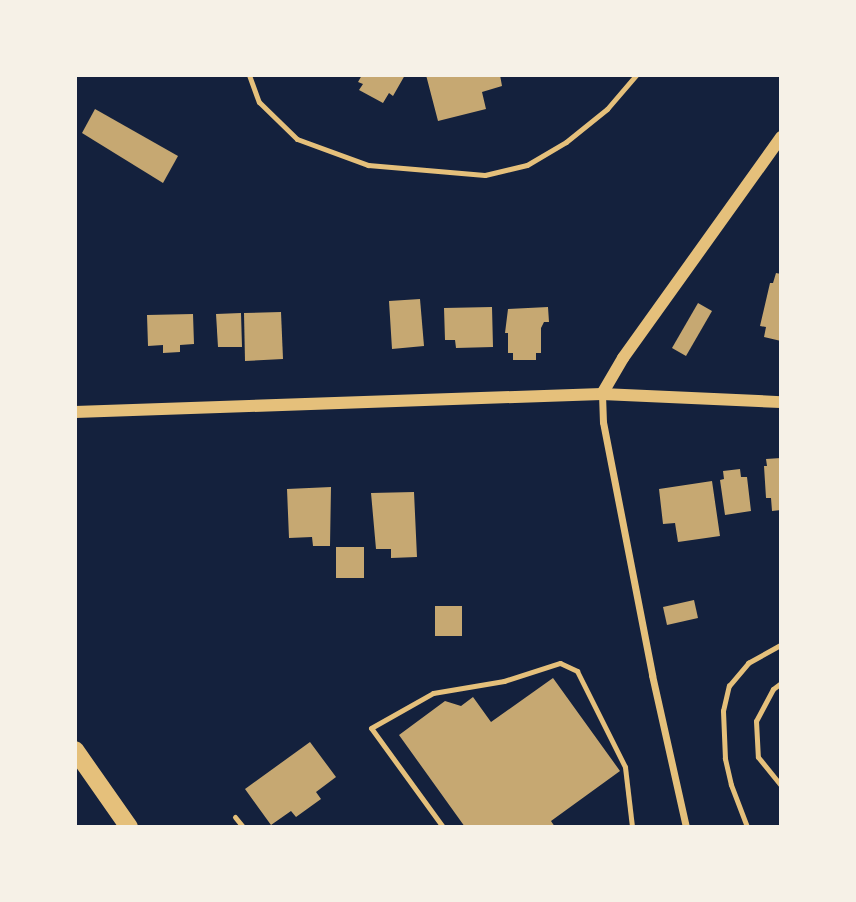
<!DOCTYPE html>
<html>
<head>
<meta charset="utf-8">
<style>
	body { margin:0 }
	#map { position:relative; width:856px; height:902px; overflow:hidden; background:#14213d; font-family:"Roboto Condensed",sans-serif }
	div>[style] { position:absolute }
	.building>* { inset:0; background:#c6a872 }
	.path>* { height:4.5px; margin:-2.25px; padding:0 2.25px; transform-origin:2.25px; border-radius:2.25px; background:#e5c07b }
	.service>* { height:5px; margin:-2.5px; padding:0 2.5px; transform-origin:2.5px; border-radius:2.5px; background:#e5c07b }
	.minor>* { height:7px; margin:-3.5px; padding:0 3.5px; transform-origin:3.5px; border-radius:3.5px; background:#e5c07b }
	.tertiary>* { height:12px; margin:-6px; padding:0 6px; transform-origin:6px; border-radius:6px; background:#e5c07b }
	.trunk>* { height:18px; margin:-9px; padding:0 9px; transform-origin:9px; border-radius:9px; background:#e5c07b }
	span { translate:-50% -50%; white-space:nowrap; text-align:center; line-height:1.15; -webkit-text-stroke:6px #f6f1e7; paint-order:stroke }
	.frame { position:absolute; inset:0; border:77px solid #f6f1e7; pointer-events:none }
</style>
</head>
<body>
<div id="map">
	<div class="building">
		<i style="clip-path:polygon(362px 75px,405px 75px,393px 96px,389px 93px,383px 103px,359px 90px,363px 84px,358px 82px)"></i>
		<i style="clip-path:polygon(426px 75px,500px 75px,502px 86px,482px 92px,486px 109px,438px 121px)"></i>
		<i style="clip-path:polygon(95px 109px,178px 156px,163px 183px,82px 133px)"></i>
		<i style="clip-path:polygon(776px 273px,781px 274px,781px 341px,764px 337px,766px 327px,760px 326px,770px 283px,773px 283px)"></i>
		<i style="clip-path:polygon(420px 299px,424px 346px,392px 349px,389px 301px)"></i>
		<i style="clip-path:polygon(698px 303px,712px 311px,686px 356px,672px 348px)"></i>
		<i style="clip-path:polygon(492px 307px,493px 347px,456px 348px,455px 340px,445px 340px,444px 308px)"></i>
		<i style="clip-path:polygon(548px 307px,549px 322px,544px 322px,541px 328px,541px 353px,536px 353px,536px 360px,513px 360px,513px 353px,508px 353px,508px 333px,505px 333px,508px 309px)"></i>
		<i style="clip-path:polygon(281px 312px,283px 359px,245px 361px,244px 313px)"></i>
		<i style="clip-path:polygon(241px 313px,242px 347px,218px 347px,216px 314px)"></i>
		<i style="clip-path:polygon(193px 314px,194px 344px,180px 345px,180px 352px,163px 353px,163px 345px,148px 346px,147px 315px)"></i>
		<i style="clip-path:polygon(781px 458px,781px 510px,772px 511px,771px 498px,766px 498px,764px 466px,767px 466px,766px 459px)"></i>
		<i style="clip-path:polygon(740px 469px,741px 477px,747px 477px,751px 511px,725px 515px,720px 480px,724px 479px,723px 471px)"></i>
		<i style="clip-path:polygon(712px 481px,720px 536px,678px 542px,675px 523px,663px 524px,659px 489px)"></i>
		<i style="clip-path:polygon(331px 487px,330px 546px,313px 546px,312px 537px,289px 538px,287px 489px)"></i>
		<i style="clip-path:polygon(414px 492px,417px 557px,391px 558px,391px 549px,376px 549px,371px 493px)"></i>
		<i style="clip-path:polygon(336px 547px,364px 547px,364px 578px,336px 578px)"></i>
		<i style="clip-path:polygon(694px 600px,698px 618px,667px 625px,663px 607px)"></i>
		<i style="clip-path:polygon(435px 606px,462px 606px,462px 636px,435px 636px)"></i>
		<i style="clip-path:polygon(553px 678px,620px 771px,551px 821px,555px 827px,465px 827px,399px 735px,445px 701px,461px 706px,473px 697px,491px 722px)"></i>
		<i style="clip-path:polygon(310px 742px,336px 777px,316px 792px,321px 799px,296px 817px,291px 811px,271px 825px,245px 789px)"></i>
	</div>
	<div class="path">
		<i style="left:747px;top:827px;width:45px;rotate:-110.9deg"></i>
		<i style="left:731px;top:785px;width:27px;rotate:-103deg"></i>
		<i style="left:725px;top:759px;width:48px;rotate:-92.4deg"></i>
		<i style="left:723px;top:711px;width:26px;rotate:-77deg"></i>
		<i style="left:729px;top:686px;width:30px;rotate:-50deg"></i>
		<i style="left:748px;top:663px;width:38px;rotate:-29deg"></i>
	</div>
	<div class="service">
		<i style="left:249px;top:75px;width:29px;rotate:70deg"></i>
		<i style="left:259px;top:102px;width:53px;rotate:44.2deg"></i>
		<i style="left:297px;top:139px;width:76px;rotate:20.1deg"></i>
		<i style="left:368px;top:165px;width:117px;rotate:4.9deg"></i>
		<i style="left:485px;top:175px;width:43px;rotate:-13.4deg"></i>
		<i style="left:527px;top:165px;width:45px;rotate:-30.5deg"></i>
		<i style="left:566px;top:142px;width:53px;rotate:-38.8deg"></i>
		<i style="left:607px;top:109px;width:45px;rotate:-49.5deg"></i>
		<i style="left:781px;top:683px;width:10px;rotate:143deg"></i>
		<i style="left:773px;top:689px;width:36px;rotate:118deg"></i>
		<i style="left:756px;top:721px;width:36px;rotate:87deg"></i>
		<i style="left:758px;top:757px;width:36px;rotate:51deg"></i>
		<i style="left:235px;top:817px;width:13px;rotate:51deg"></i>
		<i style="left:443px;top:827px;width:122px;rotate:-126deg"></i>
		<i style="left:371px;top:728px;width:71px;rotate:-29.4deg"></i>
		<i style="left:433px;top:693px;width:72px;rotate:-9.6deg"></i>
		<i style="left:504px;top:681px;width:59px;rotate:-17.8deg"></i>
		<i style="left:560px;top:663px;width:19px;rotate:25deg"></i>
		<i style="left:577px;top:671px;width:107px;rotate:63.4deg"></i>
		<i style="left:625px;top:767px;width:60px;rotate:83.3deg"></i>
	</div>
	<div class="minor">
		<i style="left:602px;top:394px;width:28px;rotate:88deg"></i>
		<i style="left:603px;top:422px;width:258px;rotate:79deg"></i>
		<i style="left:652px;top:675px;width:156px;rotate:77.4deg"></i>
	</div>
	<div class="tertiary">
		<i style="left:602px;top:394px;width:42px;rotate:-59.7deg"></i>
		<i style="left:623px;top:358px;width:272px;rotate:-54.4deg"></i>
		<i style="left:75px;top:412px;width:527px;rotate:-1.96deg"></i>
		<i style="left:602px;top:394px;width:179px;rotate:2.6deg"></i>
	</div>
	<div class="trunk">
		<i style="left:75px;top:750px;width:94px;rotate:55deg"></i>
	</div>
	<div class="frame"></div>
</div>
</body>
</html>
